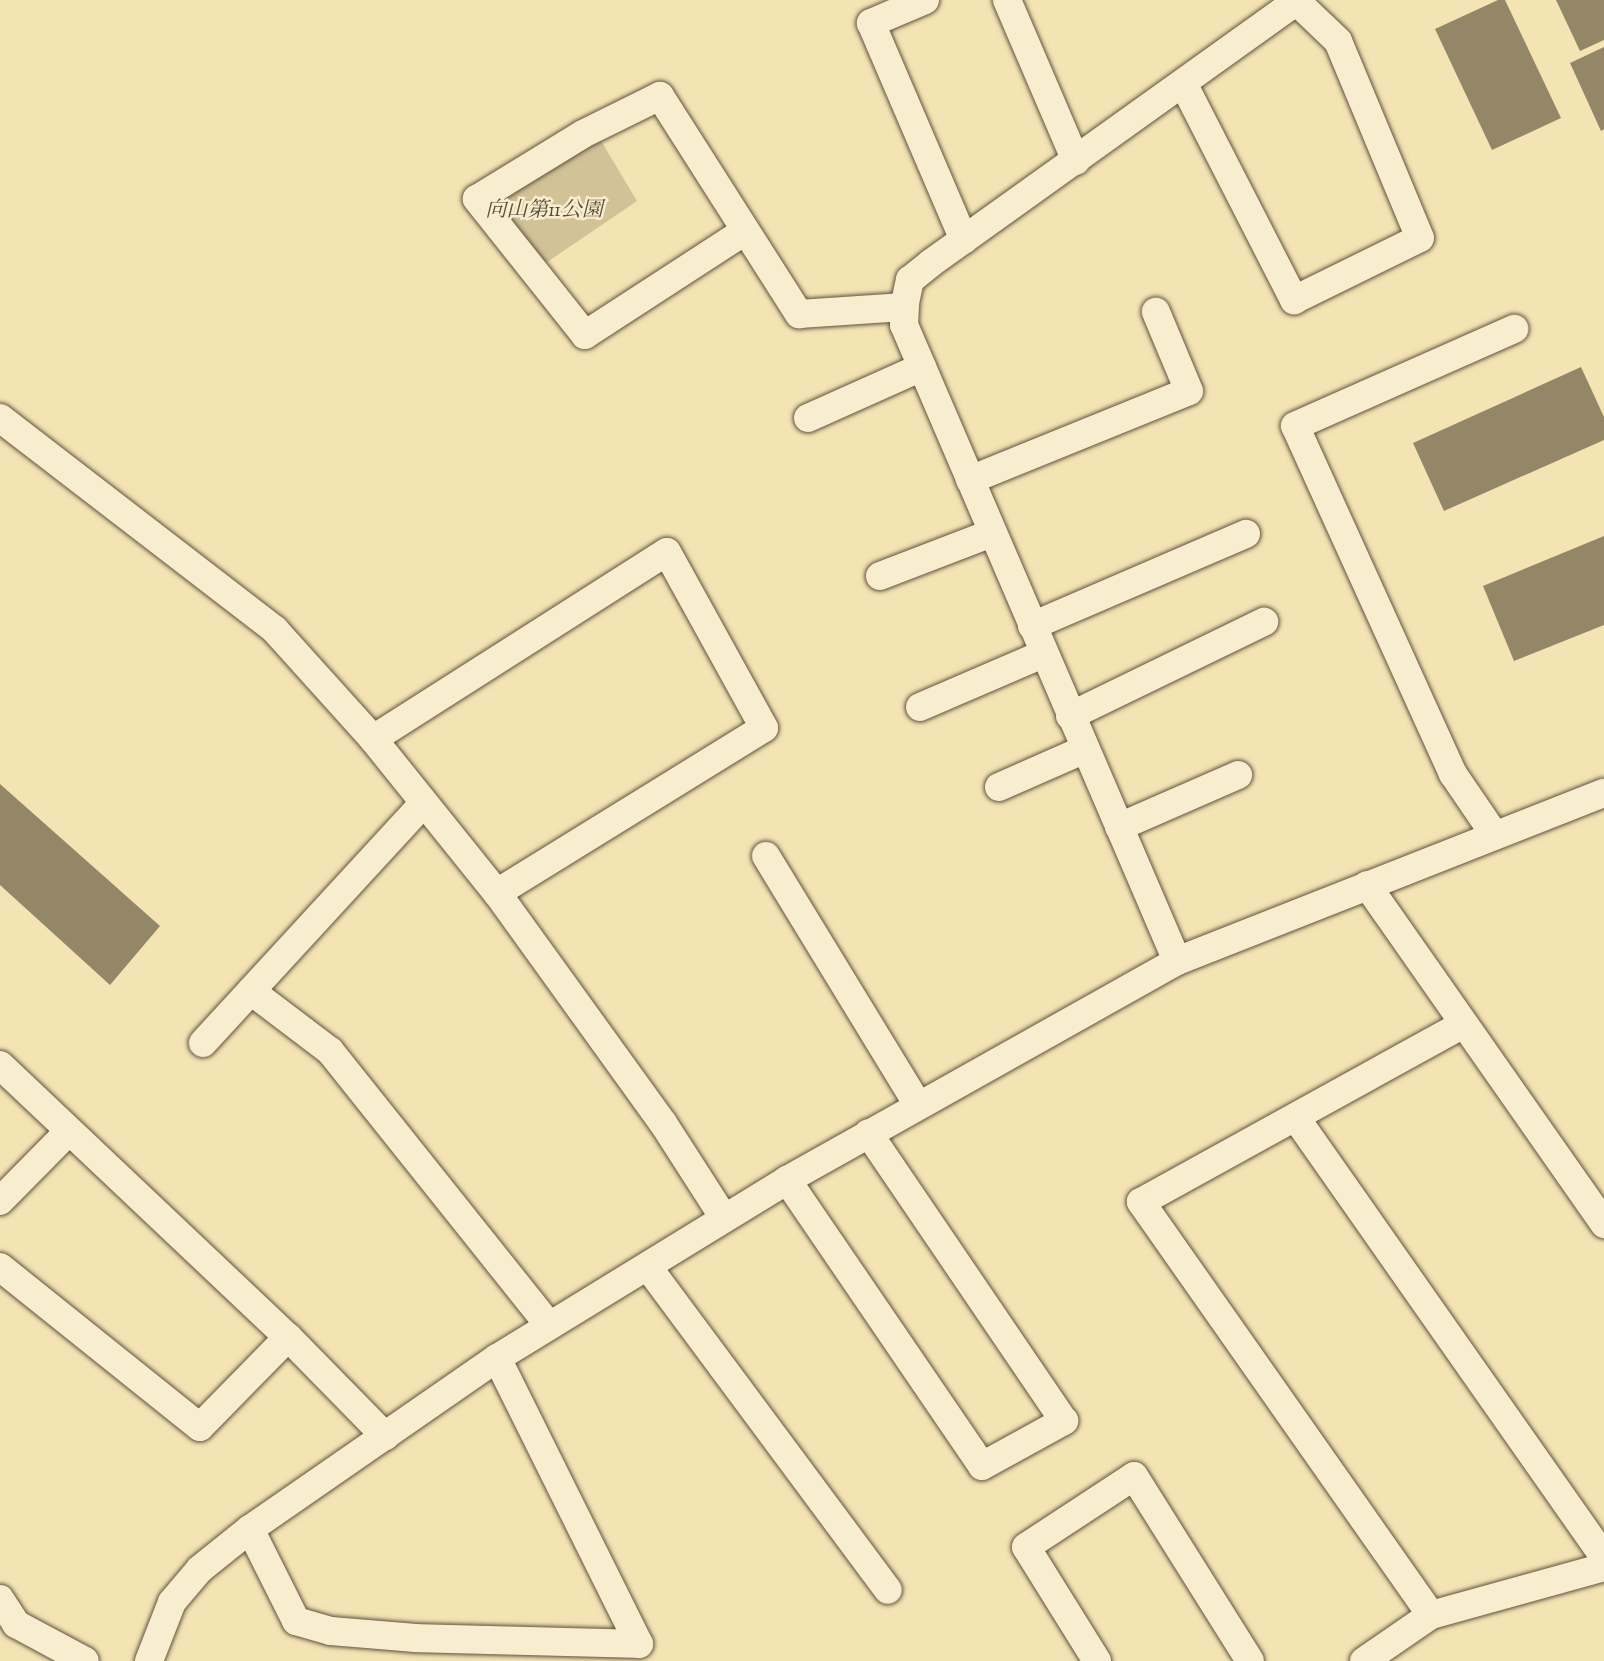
<!DOCTYPE html>
<html>
<head>
<meta charset="utf-8">
<style>
	body { margin:0 }
	#map { position:relative; width:1604px; height:1661px; overflow:hidden; background:#f4e3b3; font-family:"Sorts Mill Goudy","Noto Serif JP",serif }
	div>[style] { position:absolute }
	.green>* { inset:0; background:#d2c298 }
	.building>* { inset:0; background:#948768 }
	.roads { filter:drop-shadow(0 0 2px #5f533e) drop-shadow(0 0 2px #5f533e) }
	.street>* { height:28px; margin:-14px; padding:0 14px; transform-origin:14px; border-radius:14px; background:#f8edce }
	span { translate:-50% -50%; white-space:nowrap; text-align:center; line-height:1.15; -webkit-text-stroke:5px #f8edce; paint-order:stroke }
	.park-label { font-size:21px; color:#564b37; font-style:italic }
</style>
</head>
<body>
<div id="map">
	<div class="green">
		<i style="clip-path:polygon(594px 129px,637px 201px,534px 271px,477px 199px)"></i>
	</div>
	<div class="building">
		<i style="clip-path:polygon(1498px 0,1505px 0,1561px 118px,1492px 150px,1435px 29px)"></i>
		<i style="clip-path:polygon(1556px 0,1604px 0,1604px 40px,1580px 51px)"></i>
		<i style="clip-path:polygon(1604px 47px,1604px 129px,1601px 131px,1570px 63px)"></i>
		<i style="clip-path:polygon(1581px 367px,1604px 417px,1604px 440px,1444px 511px,1413px 443px)"></i>
		<i style="clip-path:polygon(1604px 536px,1604px 625px,1514px 661px,1483px 586px)"></i>
		<i style="clip-path:polygon(0 784px,160px 926px,110px 985px,0 885px)"></i>
	</div>
	<div class="roads">
		<div class="street">
			<i style="left:925px;top:0;width:59px;rotate:156.9deg"></i>
			<i style="left:871px;top:23px;width:236px;rotate:66.8deg"></i>
			<i style="left:1007px;top:0;width:175px;rotate:66.8deg"></i>
			<i style="left:1184px;top:85px;width:242px;rotate:62.9deg"></i>
			<i style="left:1294px;top:300px;width:140px;rotate:-26.2deg"></i>
			<i style="left:1420px;top:238px;width:213px;rotate:-112.6deg"></i>
			<i style="left:1338px;top:41px;width:57px;rotate:-136.4deg"></i>
			<i style="left:745px;top:231px;width:191px;rotate:147deg"></i>
			<i style="left:585px;top:335px;width:174px;rotate:-128.5deg"></i>
			<i style="left:477px;top:199px;width:124px;rotate:-31.5deg"></i>
			<i style="left:583px;top:134px;width:86px;rotate:-26.3deg"></i>
			<i style="left:660px;top:96px;width:259px;rotate:57.5deg"></i>
			<i style="left:799px;top:314px;width:105px;rotate:-3.8deg"></i>
			<i style="left:0;top:418px;width:347px;rotate:37.6deg"></i>
			<i style="left:275px;top:630px;width:147px;rotate:48deg"></i>
			<i style="left:373px;top:739px;width:198px;rotate:51.2deg"></i>
			<i style="left:497px;top:893px;width:284px;rotate:54.2deg"></i>
			<i style="left:663px;top:1123px;width:113px;rotate:57.3deg"></i>
			<i style="left:808px;top:418px;width:125px;rotate:-24.1deg"></i>
			<i style="left:970px;top:480px;width:236px;rotate:-22.1deg"></i>
			<i style="left:1189px;top:391px;width:86px;rotate:-112.7deg"></i>
			<i style="left:880px;top:576px;width:120px;rotate:-21deg"></i>
			<i style="left:1032px;top:626px;width:233px;rotate:-23.3deg"></i>
			<i style="left:920px;top:707px;width:134px;rotate:-23.3deg"></i>
			<i style="left:1070px;top:716px;width:216px;rotate:-25.9deg"></i>
			<i style="left:373px;top:739px;width:348px;rotate:-32.5deg"></i>
			<i style="left:667px;top:552px;width:201px;rotate:61.1deg"></i>
			<i style="left:764px;top:728px;width:314px;rotate:148.3deg"></i>
			<i style="left:999px;top:787px;width:94px;rotate:-23.8deg"></i>
			<i style="left:1119px;top:827px;width:130px;rotate:-23.6deg"></i>
			<i style="left:1494px;top:834px;width:73px;rotate:-124.3deg"></i>
			<i style="left:1453px;top:774px;width:382px;rotate:-114.4deg"></i>
			<i style="left:1295px;top:426px;width:240px;rotate:-23.9deg"></i>
			<i style="left:766px;top:856px;width:292px;rotate:58.6deg"></i>
			<i style="left:1367px;top:885px;width:414px;rotate:55deg"></i>
			<i style="left:1177px;top:961px;width:692px;rotate:-113.23deg"></i>
			<i style="left:904px;top:325px;width:22px;rotate:-87deg"></i>
			<i style="left:905px;top:303px;width:24px;rotate:-78deg"></i>
			<i style="left:910px;top:280px;width:27px;rotate:-39deg"></i>
			<i style="left:931px;top:263px;width:452px;rotate:-35.6deg"></i>
			<i style="left:251px;top:991px;width:99px;rotate:37.2deg"></i>
			<i style="left:330px;top:1051px;width:351px;rotate:51.4deg"></i>
			<i style="left:203px;top:1043px;width:326px;rotate:-47.4deg"></i>
			<i style="left:0;top:1065px;width:396px;rotate:43.4deg"></i>
			<i style="left:288px;top:1337px;width:139px;rotate:45.6deg"></i>
			<i style="left:1296px;top:1118px;width:536px;rotate:54.95deg"></i>
			<i style="left:787px;top:1180px;width:346px;rotate:55.7deg"></i>
			<i style="left:982px;top:1466px;width:94px;rotate:-28.8deg"></i>
			<i style="left:1064px;top:1421px;width:348px;rotate:-124.2deg"></i>
			<i style="left:0;top:1201px;width:98px;rotate:-45.4deg"></i>
			<i style="left:0;top:1267px;width:256px;rotate:38.7deg"></i>
			<i style="left:200px;top:1427px;width:126px;rotate:-45.6deg"></i>
			<i style="left:648px;top:1267px;width:402px;rotate:53.4deg"></i>
			<i style="left:250px;top:1529px;width:103px;rotate:63.4deg"></i>
			<i style="left:296px;top:1621px;width:36px;rotate:16deg"></i>
			<i style="left:331px;top:1631px;width:85px;rotate:4.7deg"></i>
			<i style="left:416px;top:1638px;width:223px;rotate:1.5deg"></i>
			<i style="left:639px;top:1644px;width:319px;rotate:-116.4deg"></i>
			<i style="left:0;top:1599px;width:30px;rotate:57deg"></i>
			<i style="left:16px;top:1624px;width:78px;rotate:28.2deg"></i>
			<i style="left:1431px;top:1615px;width:505px;rotate:-125.08deg"></i>
			<i style="left:1141px;top:1202px;width:368px;rotate:-28.9deg"></i>
			<i style="left:149px;top:1661px;width:63px;rotate:-68.7deg"></i>
			<i style="left:172px;top:1602px;width:43px;rotate:-49.7deg"></i>
			<i style="left:200px;top:1569px;width:64px;rotate:-38.7deg"></i>
			<i style="left:250px;top:1529px;width:300px;rotate:-34.7deg"></i>
			<i style="left:497px;top:1358px;width:340px;rotate:-31.5deg"></i>
			<i style="left:787px;top:1180px;width:447px;rotate:-29.3deg"></i>
			<i style="left:1177px;top:961px;width:459px;rotate:-21.5deg"></i>
			<i style="left:1097px;top:1661px;width:134px;rotate:-121.9deg"></i>
			<i style="left:1026px;top:1547px;width:129px;rotate:-33.3deg"></i>
			<i style="left:1134px;top:1476px;width:218px;rotate:57.9deg"></i>
			<i style="left:1364px;top:1661px;width:81px;rotate:-34.5deg"></i>
			<i style="left:1431px;top:1615px;width:180px;rotate:-15.5deg"></i>
		</div>
	</div>
	<div class="park-label">
		<span style="left:544px;top:211px">向山第11公園</span>
	</div>
</div>
</body>
</html>
